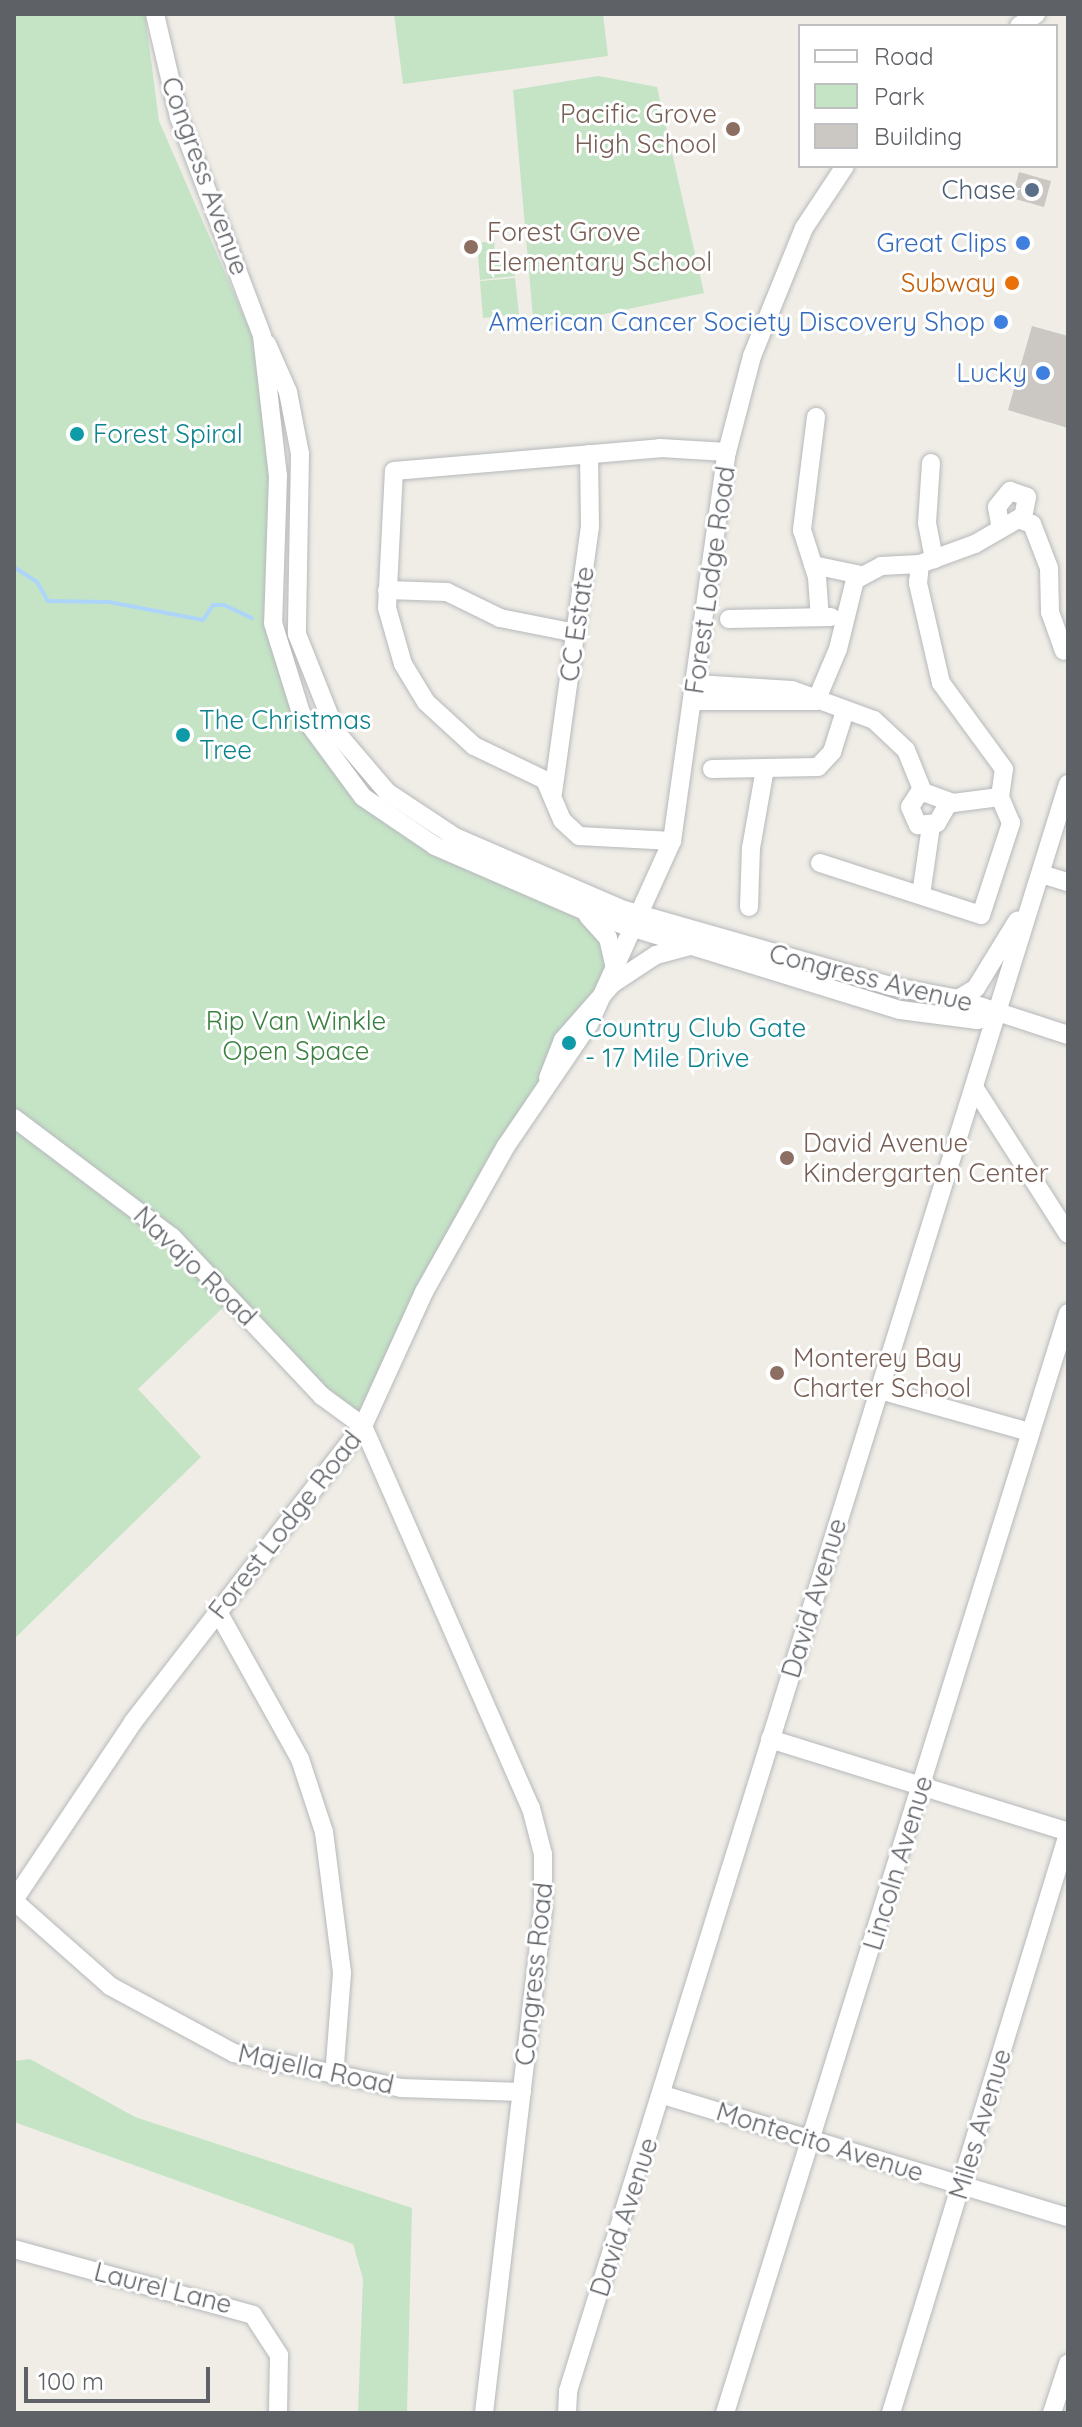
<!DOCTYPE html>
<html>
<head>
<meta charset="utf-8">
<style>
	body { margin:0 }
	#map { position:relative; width:1082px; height:2427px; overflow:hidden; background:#efede6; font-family:Quicksand,sans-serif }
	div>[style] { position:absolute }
	.green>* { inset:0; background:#c5e4c6 }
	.stream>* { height:4px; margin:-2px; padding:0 2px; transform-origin:2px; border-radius:2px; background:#add5f9 }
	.building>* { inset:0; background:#cbc8c4 }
	.roads { filter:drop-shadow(0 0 2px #b7b8bc) drop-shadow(0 0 2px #b7b8bc) }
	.minor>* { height:18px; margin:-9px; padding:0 9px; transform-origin:9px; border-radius:9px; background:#fff }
	.dots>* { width:22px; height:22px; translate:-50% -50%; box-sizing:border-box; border:4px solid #fff; border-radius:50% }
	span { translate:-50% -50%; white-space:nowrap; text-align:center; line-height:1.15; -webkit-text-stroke:6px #fff; paint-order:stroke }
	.education-label { font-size:26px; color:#785e54 }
	.right { translate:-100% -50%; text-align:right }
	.left { translate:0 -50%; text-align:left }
	.street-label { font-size:26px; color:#5e6166 }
	.service-label { font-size:26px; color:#4e5e75 }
	.shop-label { font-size:26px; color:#366cbe }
	.food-label { font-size:26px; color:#c56008 }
	.culture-label { font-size:26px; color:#0d838f }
	.park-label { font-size:26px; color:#3b8040 }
	.frame { position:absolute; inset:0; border:16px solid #5e6166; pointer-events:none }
	.legend { position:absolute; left:798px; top:24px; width:260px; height:144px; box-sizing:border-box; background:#fff; border:2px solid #bfc0c2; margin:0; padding:10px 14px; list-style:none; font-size:24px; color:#5e6166 }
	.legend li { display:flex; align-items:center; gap:16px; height:40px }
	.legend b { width:40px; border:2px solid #bfc0c2 }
	.scale { position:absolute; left:24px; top:2367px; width:186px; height:36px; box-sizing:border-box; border:4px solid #5e6166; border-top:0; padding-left:10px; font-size:24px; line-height:28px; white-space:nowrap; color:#5e6166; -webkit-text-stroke:6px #fff; paint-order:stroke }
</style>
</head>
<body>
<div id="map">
	<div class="green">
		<i style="clip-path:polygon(14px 14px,145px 14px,159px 121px,253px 337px,262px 374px,271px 424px,272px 603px,292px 688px,372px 805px,578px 910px,614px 964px,506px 1146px,363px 1426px,233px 1298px,138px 1389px,201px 1457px,14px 1639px)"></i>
		<i style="clip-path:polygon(394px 14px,603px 14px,608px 56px,403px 84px)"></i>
		<i style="clip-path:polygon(598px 76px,657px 87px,704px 293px,534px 329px,513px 90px)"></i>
		<i style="clip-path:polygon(494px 241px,496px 264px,514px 263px,515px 276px,480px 280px,477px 243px)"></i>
		<i style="clip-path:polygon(515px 278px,519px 314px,483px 318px,480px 281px)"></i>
		<i style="clip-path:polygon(30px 2059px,135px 2117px,412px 2208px,407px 2413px,358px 2413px,363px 2279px,353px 2244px,14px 2122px,14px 2061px)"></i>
	</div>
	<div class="stream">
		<i style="left:14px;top:567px;width:27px;rotate:33deg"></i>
		<i style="left:37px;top:582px;width:22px;rotate:60deg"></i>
		<i style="left:48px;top:601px;width:61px;rotate:0.9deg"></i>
		<i style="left:109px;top:602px;width:96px;rotate:10.8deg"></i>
		<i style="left:203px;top:620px;width:18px;rotate:-56deg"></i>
		<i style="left:213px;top:605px;width:11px"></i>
		<i style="left:224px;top:605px;width:31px;rotate:25deg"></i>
	</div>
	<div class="building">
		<i style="clip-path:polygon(1019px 172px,1051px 181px,1044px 207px,1012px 198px)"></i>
		<i style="clip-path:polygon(1032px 326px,1068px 336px,1068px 428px,1008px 410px)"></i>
	</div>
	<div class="roads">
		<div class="minor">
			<i style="left:155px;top:14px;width:106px;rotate:76.9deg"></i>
			<i style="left:179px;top:117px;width:234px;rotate:69.2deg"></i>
			<i style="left:262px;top:336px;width:141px;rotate:83.5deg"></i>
			<i style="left:278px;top:476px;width:147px;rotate:91.9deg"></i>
			<i style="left:273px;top:623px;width:94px;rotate:72.7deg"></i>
			<i style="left:301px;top:713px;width:104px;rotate:53.6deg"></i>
			<i style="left:363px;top:797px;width:87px;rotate:34.2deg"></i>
			<i style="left:435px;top:846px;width:181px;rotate:23.4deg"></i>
			<i style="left:601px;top:918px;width:313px;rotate:17.1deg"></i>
			<i style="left:900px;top:1010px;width:78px;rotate:7.4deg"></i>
			<i style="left:977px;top:1020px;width:22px;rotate:-16deg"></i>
			<i style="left:1019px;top:26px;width:21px;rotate:-35deg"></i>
			<i style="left:267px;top:344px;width:52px;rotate:66.4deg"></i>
			<i style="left:288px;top:392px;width:63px;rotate:79deg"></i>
			<i style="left:300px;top:454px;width:180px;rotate:91deg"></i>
			<i style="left:297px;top:634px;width:105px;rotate:68.3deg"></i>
			<i style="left:336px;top:732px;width:79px;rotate:49.6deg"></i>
			<i style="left:387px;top:792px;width:82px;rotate:33.5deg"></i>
			<i style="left:455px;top:837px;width:184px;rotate:23.4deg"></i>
			<i style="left:624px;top:910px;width:277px;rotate:15.9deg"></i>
			<i style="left:890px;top:986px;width:69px;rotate:10.8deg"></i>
			<i style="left:958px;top:999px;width:116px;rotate:18.1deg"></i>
			<i style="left:816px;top:417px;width:114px;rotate:97.1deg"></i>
			<i style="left:802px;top:530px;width:49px;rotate:72.3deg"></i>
			<i style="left:817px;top:577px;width:39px;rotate:86deg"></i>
			<i style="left:931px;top:463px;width:60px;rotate:93.8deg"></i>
			<i style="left:927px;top:523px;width:37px;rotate:79deg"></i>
			<i style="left:1000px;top:524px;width:17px;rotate:-100deg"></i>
			<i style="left:997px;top:507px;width:21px;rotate:-51deg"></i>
			<i style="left:1010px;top:491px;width:18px;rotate:19deg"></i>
			<i style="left:1027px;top:497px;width:21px;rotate:101deg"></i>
			<i style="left:813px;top:565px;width:49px;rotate:11.8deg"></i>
			<i style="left:387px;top:590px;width:60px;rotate:1.9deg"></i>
			<i style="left:447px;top:592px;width:59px;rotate:26.1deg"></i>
			<i style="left:500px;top:618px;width:77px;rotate:11.2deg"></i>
			<i style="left:729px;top:619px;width:102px;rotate:-1.1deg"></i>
			<i style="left:696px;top:684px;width:96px;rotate:3.6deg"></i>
			<i style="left:792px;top:690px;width:87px;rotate:20.1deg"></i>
			<i style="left:874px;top:720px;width:44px;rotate:43.2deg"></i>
			<i style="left:906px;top:750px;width:45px;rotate:68deg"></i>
			<i style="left:923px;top:792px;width:32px;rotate:20deg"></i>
			<i style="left:953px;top:803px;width:47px;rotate:-7.3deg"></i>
			<i style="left:694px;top:701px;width:122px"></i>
			<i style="left:816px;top:701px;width:56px;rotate:-67.1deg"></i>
			<i style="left:838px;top:649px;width:71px;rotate:-76.2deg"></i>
			<i style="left:855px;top:580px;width:30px;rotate:-28deg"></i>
			<i style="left:881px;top:566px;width:39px;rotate:-3deg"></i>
			<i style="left:920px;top:564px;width:59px;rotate:-20deg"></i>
			<i style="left:975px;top:544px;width:50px;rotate:-30.2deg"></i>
			<i style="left:1018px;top:519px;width:15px;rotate:20deg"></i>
			<i style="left:1032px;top:524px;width:47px;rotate:68.9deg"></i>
			<i style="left:1049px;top:568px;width:44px;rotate:88.7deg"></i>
			<i style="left:1050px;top:612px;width:41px;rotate:70.3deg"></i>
			<i style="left:712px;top:769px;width:106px;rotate:-1.1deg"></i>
			<i style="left:818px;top:767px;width:21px;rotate:-47deg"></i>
			<i style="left:832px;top:752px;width:43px;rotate:-72.4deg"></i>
			<i style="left:921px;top:790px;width:20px;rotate:123deg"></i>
			<i style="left:910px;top:807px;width:20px;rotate:66deg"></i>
			<i style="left:918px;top:825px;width:19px;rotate:-6deg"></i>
			<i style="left:937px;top:823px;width:24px;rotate:-60deg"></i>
			<i style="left:553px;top:793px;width:270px;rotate:-82.1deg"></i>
			<i style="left:590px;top:526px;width:72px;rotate:-90.8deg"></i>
			<i style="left:672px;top:841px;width:93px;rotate:-176.9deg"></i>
			<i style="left:579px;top:836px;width:23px;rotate:-137deg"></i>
			<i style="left:562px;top:820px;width:43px;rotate:-113deg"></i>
			<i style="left:545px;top:780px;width:79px;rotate:-154.4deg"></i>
			<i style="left:474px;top:746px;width:65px;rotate:-137.5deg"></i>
			<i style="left:426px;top:702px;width:44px;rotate:-121.2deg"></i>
			<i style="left:403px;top:664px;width:58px;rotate:-105.9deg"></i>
			<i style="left:387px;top:608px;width:137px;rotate:-87.1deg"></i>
			<i style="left:394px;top:471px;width:267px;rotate:-4.9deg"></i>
			<i style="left:660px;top:448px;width:67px;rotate:3.4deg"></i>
			<i style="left:820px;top:863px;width:169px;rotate:17.9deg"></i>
			<i style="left:981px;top:915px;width:97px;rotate:-71.9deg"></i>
			<i style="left:1011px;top:823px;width:28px;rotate:-113deg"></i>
			<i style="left:1000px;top:797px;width:28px;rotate:-82deg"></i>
			<i style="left:1004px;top:769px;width:107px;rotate:-126.2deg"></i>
			<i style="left:941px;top:683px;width:103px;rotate:-103deg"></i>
			<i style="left:918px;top:583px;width:19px;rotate:-84deg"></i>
			<i style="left:1041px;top:874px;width:28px;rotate:17deg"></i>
			<i style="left:921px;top:895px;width:70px;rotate:-81.8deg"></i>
			<i style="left:749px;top:907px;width:59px;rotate:-88.1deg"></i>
			<i style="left:751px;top:848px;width:80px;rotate:-80deg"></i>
			<i style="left:588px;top:916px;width:30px;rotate:48deg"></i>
			<i style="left:608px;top:938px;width:27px;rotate:77deg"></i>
			<i style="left:958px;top:999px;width:21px;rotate:-31deg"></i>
			<i style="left:976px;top:988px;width:79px;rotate:-58.5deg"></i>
			<i style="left:548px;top:1078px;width:41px;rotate:-68.5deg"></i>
			<i style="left:563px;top:1040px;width:74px;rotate:-48.8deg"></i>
			<i style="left:612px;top:984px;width:53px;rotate:-33.4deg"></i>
			<i style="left:656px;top:955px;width:34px;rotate:-15deg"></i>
			<i style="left:974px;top:1087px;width:174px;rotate:57.4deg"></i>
			<i style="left:14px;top:1118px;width:198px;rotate:37deg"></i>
			<i style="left:172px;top:1237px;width:219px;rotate:46.7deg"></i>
			<i style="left:322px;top:1396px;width:51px;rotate:36.2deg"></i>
			<i style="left:363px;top:1426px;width:417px;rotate:66.3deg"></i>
			<i style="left:531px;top:1808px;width:48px;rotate:75.4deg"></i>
			<i style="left:543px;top:1854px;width:56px;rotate:90deg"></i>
			<i style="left:543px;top:1910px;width:506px;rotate:96.69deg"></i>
			<i style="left:880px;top:1390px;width:155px;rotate:15.7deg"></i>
			<i style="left:217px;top:1610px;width:171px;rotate:60.9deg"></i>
			<i style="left:300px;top:1759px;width:77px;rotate:71.8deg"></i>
			<i style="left:324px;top:1832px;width:142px;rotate:82.7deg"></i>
			<i style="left:342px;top:1973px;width:103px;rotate:94.4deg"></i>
			<i style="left:770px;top:1739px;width:312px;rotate:17.3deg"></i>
			<i style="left:14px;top:1900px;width:214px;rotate:-56.2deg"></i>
			<i style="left:133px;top:1722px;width:375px;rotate:-52.2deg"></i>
			<i style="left:363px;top:1426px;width:147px;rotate:-65.5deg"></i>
			<i style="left:424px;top:1292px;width:167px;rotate:-60.7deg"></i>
			<i style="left:506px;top:1146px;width:148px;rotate:-55.8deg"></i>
			<i style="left:589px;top:1024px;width:201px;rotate:-65.6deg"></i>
			<i style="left:672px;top:841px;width:393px;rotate:-82deg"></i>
			<i style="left:727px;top:452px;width:99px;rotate:-75.4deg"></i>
			<i style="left:752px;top:356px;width:138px;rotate:-67.9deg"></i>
			<i style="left:804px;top:228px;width:74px;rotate:-56.5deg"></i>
			<i style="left:14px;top:1901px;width:128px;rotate:41.5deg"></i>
			<i style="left:110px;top:1986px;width:141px;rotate:28.4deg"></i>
			<i style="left:234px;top:2053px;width:171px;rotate:11.8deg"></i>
			<i style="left:401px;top:2088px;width:121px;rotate:1.9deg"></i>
			<i style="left:663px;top:2095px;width:423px;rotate:16.8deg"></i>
			<i style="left:14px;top:2249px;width:248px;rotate:15.4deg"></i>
			<i style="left:253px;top:2315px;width:48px;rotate:57deg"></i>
			<i style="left:279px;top:2355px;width:58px;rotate:91deg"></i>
			<i style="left:567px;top:2413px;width:22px;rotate:-87deg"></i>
			<i style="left:568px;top:2391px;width:1683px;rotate:-72.72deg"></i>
			<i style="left:725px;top:2413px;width:1152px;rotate:-72.68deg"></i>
			<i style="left:891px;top:2413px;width:605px;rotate:-73deg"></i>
			<i style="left:1052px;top:2413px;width:52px;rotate:-71.9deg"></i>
		</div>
	</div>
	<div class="dots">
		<i style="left:733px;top:129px;background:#8d6e63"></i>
		<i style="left:1032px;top:190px;background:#5c6f8a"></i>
		<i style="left:1023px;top:243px;background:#3f7fe0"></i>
		<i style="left:471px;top:247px;background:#8d6e63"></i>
		<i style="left:1012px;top:283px;background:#e8710a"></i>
		<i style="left:1001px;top:322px;background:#3f7fe0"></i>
		<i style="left:1043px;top:373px;background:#3f7fe0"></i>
		<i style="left:77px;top:434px;background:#0f9aa8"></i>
		<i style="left:183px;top:735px;background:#0f9aa8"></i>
		<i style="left:569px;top:1043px;background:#0f9aa8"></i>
		<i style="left:787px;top:1158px;background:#8d6e63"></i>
		<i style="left:777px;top:1373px;background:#8d6e63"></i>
	</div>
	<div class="education-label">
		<span class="right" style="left:717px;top:129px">Pacific Grove<br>High School</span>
		<span class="left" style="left:487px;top:247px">Forest Grove<br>Elementary School</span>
		<span class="left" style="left:803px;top:1158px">David Avenue<br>Kindergarten Center</span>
		<span class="left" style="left:793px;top:1373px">Monterey Bay<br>Charter School</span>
	</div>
	<div class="street-label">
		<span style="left:205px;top:176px;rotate:70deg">Congress Avenue</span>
		<span style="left:710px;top:580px;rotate:-82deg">Forest Lodge Road</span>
		<span style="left:577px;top:624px;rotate:-82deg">CC Estate</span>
		<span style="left:871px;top:978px;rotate:14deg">Congress Avenue</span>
		<span style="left:195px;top:1266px;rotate:44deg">Navajo Road</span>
		<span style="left:285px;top:1525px;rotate:-52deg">Forest Lodge Road</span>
		<span style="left:814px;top:1598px;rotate:-73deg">David Avenue</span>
		<span style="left:898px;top:1863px;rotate:-73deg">Lincoln Avenue</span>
		<span style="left:534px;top:1974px;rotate:-84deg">Congress Road</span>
		<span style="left:316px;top:2069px;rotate:12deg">Majella Road</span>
		<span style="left:980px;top:2124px;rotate:-73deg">Miles Avenue</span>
		<span style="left:820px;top:2142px;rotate:17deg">Montecito Avenue</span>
		<span style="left:624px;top:2217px;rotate:-72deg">David Avenue</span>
		<span style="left:163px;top:2288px;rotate:14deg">Laurel Lane</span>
	</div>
	<div class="service-label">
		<span class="right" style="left:1016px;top:190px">Chase</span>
	</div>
	<div class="shop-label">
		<span class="right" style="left:1007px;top:243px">Great Clips</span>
		<span class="right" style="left:985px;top:322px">American Cancer Society Discovery Shop</span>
		<span class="right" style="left:1027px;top:373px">Lucky</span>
	</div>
	<div class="food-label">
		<span class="right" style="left:996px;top:283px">Subway</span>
	</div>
	<div class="culture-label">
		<span class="left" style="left:93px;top:434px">Forest Spiral</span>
		<span class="left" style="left:199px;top:735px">The Christmas<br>Tree</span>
		<span class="left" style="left:585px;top:1043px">Country Club Gate<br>- 17 Mile Drive</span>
	</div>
	<div class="park-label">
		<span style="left:296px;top:1036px">Rip Van Winkle<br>Open Space</span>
	</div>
	<div class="frame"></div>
	<ul class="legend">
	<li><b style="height:10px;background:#fff"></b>Road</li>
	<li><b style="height:22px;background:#c5e4c6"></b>Park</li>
	<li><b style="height:22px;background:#cbc8c4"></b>Building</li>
	</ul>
	<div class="scale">100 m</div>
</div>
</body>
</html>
